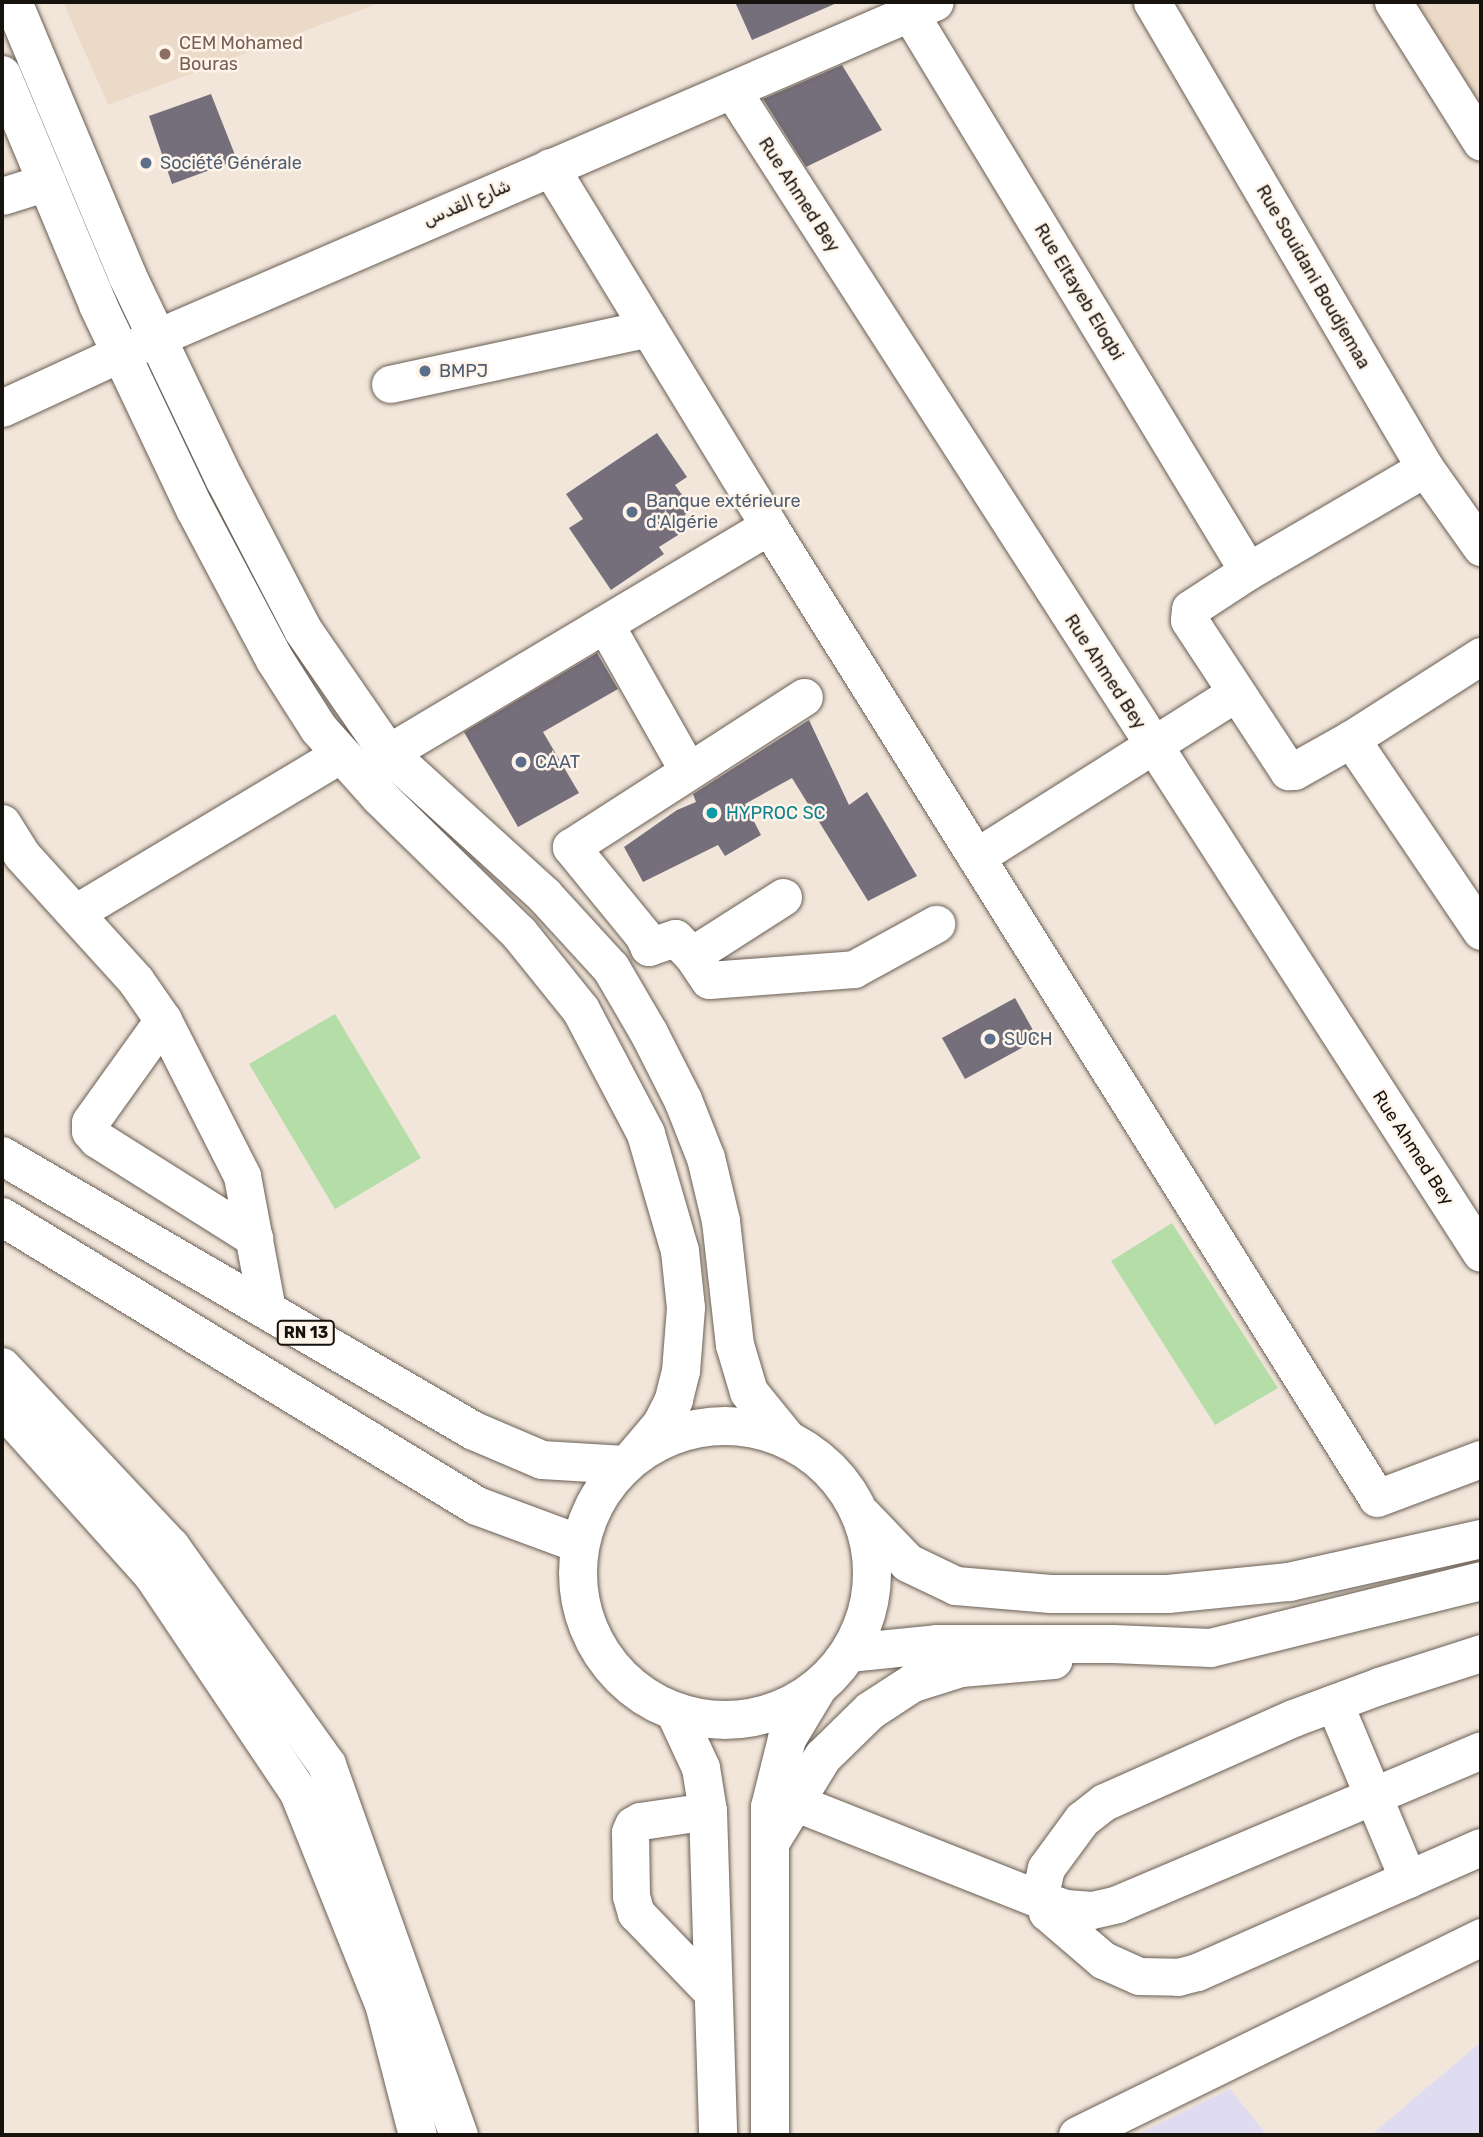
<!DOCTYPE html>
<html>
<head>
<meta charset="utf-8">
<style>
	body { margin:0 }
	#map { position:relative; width:1483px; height:2137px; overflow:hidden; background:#f2e6da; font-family:Rubik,Cairo,sans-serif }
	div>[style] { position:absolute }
	.built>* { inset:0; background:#ecdac8 }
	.industrial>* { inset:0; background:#dfdbf1 }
	.green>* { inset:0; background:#b4dda7 }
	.building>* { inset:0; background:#756f7b }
	.roads { filter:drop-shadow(0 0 2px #6a5f55) drop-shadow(0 0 2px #6a5f55) }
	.minor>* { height:37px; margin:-18.5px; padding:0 18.5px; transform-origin:18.5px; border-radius:18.5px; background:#fff }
	.major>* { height:38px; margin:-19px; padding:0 19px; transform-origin:19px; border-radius:19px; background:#fff }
	.highway>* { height:38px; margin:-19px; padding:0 19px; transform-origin:19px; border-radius:19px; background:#fff }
	.highway>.ring { margin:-19px; padding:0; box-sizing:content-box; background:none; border:38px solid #fff; border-radius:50% }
	.dots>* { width:19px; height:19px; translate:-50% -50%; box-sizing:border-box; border:4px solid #fef4ea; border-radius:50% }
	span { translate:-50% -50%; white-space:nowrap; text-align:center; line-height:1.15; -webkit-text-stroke:5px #fef4ea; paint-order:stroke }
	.shield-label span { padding:2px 5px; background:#fef4ea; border:2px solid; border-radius:5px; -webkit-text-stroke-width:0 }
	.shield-label { font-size:16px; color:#16120e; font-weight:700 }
	.education-label { font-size:18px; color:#785e54 }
	.left { translate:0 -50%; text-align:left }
	.service-label { font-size:18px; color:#4e5e75 }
	.street-label { font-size:18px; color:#16120e }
	.culture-label { font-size:18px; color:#0d838f }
	.frame { position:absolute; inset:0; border:4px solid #16120e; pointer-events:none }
</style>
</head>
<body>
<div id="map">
	<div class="built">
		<i style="clip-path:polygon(63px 2px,382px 2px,108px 105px)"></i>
		<i style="clip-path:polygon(1416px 2px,1481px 2px,1481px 108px)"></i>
	</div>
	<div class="industrial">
		<i style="clip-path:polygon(1481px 2042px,1481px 2135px,1371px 2135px)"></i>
		<i style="clip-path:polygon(1230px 2089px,1267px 2135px,1136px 2135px)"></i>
	</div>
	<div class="green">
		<i style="clip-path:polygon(335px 1014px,421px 1158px,335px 1209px,249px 1064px)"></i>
		<i style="clip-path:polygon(1172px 1223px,1278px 1388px,1215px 1425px,1111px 1261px)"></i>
	</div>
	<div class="building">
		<i style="clip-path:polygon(735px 2px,839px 2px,752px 40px)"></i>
		<i style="clip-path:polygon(842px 65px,882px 130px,806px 167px,763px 99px)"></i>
		<i style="clip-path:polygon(211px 94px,237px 160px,172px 184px,149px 116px)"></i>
		<i style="clip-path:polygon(657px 433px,687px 477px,675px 485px,689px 505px,678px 535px,659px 547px,664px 554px,611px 590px,569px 528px,583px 519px,566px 494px)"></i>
		<i style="clip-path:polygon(597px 653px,618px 689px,543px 732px,579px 793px,518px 827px,464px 732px)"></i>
		<i style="clip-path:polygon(809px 720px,849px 805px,867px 792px,917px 876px,868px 901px,792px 778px,745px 804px,761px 835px,725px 856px,718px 845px,643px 882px,624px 847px,677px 810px,696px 802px,693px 794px)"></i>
		<i style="clip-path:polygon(1015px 998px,1038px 1039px,965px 1079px,942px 1038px)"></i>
	</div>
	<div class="roads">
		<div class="minor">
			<i style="left:903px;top:2px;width:665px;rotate:58.77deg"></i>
			<i style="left:1152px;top:2px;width:540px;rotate:59.64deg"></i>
			<i style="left:1425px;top:468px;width:97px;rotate:54.7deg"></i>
			<i style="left:1393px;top:2px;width:165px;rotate:57.8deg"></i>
			<i style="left:732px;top:90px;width:1383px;rotate:57.22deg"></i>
			<i style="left:550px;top:167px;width:421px;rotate:58.6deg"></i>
			<i style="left:769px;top:526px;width:1146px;rotate:57.97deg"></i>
			<i style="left:1377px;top:1498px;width:111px;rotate:-20.6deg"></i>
			<i style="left:2px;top:196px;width:47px;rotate:-17.3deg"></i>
			<i style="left:390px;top:384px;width:264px;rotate:-12.2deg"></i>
			<i style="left:2px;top:408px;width:131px;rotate:-24.8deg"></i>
			<i style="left:121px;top:353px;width:886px;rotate:-23.33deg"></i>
			<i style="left:1425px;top:468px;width:205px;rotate:149.8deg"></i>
			<i style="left:1248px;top:571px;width:69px;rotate:146.8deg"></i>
			<i style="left:1190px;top:609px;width:11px;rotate:95deg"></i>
			<i style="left:1189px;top:620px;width:181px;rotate:56.7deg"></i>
			<i style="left:1288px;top:771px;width:6px"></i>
			<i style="left:1294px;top:771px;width:65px;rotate:-29.3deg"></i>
			<i style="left:1351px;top:739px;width:154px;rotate:-32.6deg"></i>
			<i style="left:605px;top:624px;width:169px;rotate:60.5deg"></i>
			<i style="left:1351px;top:739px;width:232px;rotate:55.9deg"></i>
			<i style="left:388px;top:753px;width:443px;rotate:-30.8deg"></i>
			<i style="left:2px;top:823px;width:36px;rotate:58deg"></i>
			<i style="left:21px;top:854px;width:171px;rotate:47.8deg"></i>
			<i style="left:136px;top:981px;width:47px;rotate:55.3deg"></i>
			<i style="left:163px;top:1020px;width:175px;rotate:63.1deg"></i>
			<i style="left:242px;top:1176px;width:136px;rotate:79.4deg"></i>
			<i style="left:976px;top:857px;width:307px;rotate:-32.3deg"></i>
			<i style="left:783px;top:897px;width:108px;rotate:147.5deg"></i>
			<i style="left:692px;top:955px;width:24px;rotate:-135deg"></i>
			<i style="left:675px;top:938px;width:28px;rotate:161deg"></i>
			<i style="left:649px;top:947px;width:13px;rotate:-117deg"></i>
			<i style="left:643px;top:935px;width:114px;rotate:-129.3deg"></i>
			<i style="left:571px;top:847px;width:277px;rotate:-32.8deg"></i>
			<i style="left:75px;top:913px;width:310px;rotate:-30.9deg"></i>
			<i style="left:692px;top:955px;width:30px;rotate:56deg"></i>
			<i style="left:709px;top:980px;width:145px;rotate:-4.3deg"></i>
			<i style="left:854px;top:969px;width:94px;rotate:-28.8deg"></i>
			<i style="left:163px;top:1020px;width:125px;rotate:125.6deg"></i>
			<i style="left:90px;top:1122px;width:9px;rotate:90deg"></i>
			<i style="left:90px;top:1131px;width:11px;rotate:49deg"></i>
			<i style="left:97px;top:1139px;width:186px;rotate:32.2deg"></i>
			<i style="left:1481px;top:1653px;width:107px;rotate:162.1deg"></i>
			<i style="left:1379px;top:1686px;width:92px;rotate:159.6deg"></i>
			<i style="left:1293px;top:1718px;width:207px;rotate:156deg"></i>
			<i style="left:1104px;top:1802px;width:28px;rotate:142deg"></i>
			<i style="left:1082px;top:1819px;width:61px;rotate:126.3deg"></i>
			<i style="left:1046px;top:1868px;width:22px;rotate:103deg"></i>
			<i style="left:1041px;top:1889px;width:24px;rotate:75deg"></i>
			<i style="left:1047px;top:1912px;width:74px;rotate:40.6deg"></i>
			<i style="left:1103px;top:1960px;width:39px;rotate:24deg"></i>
			<i style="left:1139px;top:1976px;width:39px;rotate:1deg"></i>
			<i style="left:1178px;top:1977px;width:20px;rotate:-15deg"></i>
			<i style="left:1197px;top:1972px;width:310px;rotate:-23.8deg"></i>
			<i style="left:1334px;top:1703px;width:191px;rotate:67.2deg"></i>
			<i style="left:794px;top:1802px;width:267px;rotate:21.6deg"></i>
			<i style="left:1042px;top:1900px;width:24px;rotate:19deg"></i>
			<i style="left:1065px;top:1908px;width:27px;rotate:4deg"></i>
			<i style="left:1092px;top:1910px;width:26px;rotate:-13deg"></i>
			<i style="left:1117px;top:1904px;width:395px;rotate:-22.9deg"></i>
			<i style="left:708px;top:1811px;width:69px;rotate:171.6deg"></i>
			<i style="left:640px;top:1821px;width:8px;rotate:150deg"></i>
			<i style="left:633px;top:1825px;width:8px;rotate:113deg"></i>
			<i style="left:630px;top:1832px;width:64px;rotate:89.1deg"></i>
			<i style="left:631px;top:1896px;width:18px;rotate:74deg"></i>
			<i style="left:636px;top:1913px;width:110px;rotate:46.1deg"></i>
			<i style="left:1077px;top:2135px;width:450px;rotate:-26.1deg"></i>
		</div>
		<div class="major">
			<i style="left:13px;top:2px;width:298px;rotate:67.3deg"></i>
			<i style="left:128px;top:277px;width:225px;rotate:64.5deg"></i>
			<i style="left:225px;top:480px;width:169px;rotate:62.5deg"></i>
			<i style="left:303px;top:630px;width:150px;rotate:55.4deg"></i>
			<i style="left:388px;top:753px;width:211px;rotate:42.3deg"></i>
			<i style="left:544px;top:895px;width:99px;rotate:47.5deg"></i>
			<i style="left:611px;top:968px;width:75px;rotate:59.7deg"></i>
			<i style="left:649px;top:1033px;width:75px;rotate:63.1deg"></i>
			<i style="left:683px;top:1100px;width:62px;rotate:68.4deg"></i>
			<i style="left:706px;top:1158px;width:65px;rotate:76.6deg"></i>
			<i style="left:721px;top:1221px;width:125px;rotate:83.6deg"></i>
			<i style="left:735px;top:1345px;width:49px;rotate:73.4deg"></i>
			<i style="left:749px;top:1392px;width:62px;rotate:50.9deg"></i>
			<i style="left:2px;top:75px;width:249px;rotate:67.3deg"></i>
			<i style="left:98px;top:305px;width:226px;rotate:64.6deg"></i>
			<i style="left:195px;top:509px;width:171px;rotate:62.1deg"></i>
			<i style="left:275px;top:660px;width:82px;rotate:57.5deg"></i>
			<i style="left:319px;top:729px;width:91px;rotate:48.1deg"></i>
			<i style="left:380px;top:797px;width:194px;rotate:44.4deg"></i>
			<i style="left:519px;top:933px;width:99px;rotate:51.2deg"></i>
			<i style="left:581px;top:1010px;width:140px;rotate:62.3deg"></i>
			<i style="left:646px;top:1134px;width:122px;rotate:73.8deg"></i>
			<i style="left:680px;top:1251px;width:57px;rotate:84deg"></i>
			<i style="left:686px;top:1308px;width:63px;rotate:94.5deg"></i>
			<i style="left:681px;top:1371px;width:30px;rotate:104deg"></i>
			<i style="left:674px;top:1400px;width:27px;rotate:117deg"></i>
			<i style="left:662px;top:1424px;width:42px;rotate:130.2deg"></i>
			<i style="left:2px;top:1367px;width:247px;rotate:46.8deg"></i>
			<i style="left:171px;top:1547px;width:268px;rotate:54.4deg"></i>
			<i style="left:327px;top:1765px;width:393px;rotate:70.4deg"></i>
			<i style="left:2px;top:1407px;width:224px;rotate:48.1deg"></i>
			<i style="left:152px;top:1574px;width:264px;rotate:56.1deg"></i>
			<i style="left:299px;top:1793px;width:227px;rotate:68.1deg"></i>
			<i style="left:384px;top:2004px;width:135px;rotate:75.5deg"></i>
			<i style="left:675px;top:1712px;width:62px;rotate:65.1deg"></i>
			<i style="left:701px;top:1768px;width:44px;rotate:80.8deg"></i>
			<i style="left:708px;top:1811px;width:324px;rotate:88.2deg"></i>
			<i style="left:770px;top:1843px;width:101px;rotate:-58.4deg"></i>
			<i style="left:823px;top:1757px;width:66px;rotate:-44.4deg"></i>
			<i style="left:870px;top:1711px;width:51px;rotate:-33.1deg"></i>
			<i style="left:913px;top:1683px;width:50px;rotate:-17.4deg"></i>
			<i style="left:961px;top:1668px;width:93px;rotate:-4.9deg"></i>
			<i style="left:770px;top:2135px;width:328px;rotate:-90deg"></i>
			<i style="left:770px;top:1807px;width:70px;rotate:-76deg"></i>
			<i style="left:787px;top:1739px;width:58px;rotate:-59deg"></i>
		</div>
		<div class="highway">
			<i style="left:2px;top:1156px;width:546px;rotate:30.23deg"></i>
			<i style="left:474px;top:1431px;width:74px;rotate:23.1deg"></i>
			<i style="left:542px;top:1460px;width:83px;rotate:3.4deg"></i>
			<i style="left:2px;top:1217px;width:556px;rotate:31.32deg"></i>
			<i style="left:477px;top:1506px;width:110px;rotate:20.3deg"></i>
			<i class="ring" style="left:578px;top:1426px;width:256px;height:256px"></i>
			<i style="left:863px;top:1516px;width:65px;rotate:46.2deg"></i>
			<i style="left:908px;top:1563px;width:53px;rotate:25.6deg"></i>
			<i style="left:956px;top:1586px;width:95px;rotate:4.8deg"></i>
			<i style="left:1051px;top:1594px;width:117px"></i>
			<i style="left:1168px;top:1594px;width:122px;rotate:-5.7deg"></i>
			<i style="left:1289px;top:1582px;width:197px;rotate:-12.6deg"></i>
			<i style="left:849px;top:1653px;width:88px;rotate:-5.8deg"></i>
			<i style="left:937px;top:1644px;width:176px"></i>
			<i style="left:1113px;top:1644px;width:98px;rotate:2.3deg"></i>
			<i style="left:1211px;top:1648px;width:278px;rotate:-13.9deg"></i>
		</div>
	</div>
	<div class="dots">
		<i style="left:165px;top:54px;background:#8d6e63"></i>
		<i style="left:146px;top:163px;background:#5c6f8a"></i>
		<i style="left:425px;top:371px;background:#5c6f8a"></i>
		<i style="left:632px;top:512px;background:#5c6f8a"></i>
		<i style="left:521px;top:762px;background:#5c6f8a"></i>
		<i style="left:712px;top:813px;background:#0f9aa8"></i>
		<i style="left:990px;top:1039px;background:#5c6f8a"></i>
	</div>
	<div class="shield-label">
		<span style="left:306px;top:1333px">RN 13</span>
	</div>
	<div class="education-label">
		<span class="left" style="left:179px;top:54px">CEM Mohamed<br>Bouras</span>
	</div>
	<div class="service-label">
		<span class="left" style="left:160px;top:163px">Société Générale</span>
		<span class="left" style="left:439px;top:371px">BMPJ</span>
		<span class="left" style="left:646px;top:512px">Banque extérieure<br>d'Algérie</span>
		<span class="left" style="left:535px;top:762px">CAAT</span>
		<span class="left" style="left:1004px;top:1039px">SUCH</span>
	</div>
	<div class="street-label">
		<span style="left:799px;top:195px;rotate:57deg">Rue Ahmed Bey</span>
		<span style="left:467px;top:203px;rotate:-23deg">شارع القدس</span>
		<span style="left:1313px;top:277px;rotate:60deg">Rue Souidani Boudjemaa</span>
		<span style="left:1079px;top:292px;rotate:59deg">Rue Eltayeb Eloqbi</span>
		<span style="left:1105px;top:672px;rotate:57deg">Rue Ahmed Bey</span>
		<span style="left:1413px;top:1148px;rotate:57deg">Rue Ahmed Bey</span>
	</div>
	<div class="culture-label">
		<span class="left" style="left:726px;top:813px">HYPROC SC</span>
	</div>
	<div class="frame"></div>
</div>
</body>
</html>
